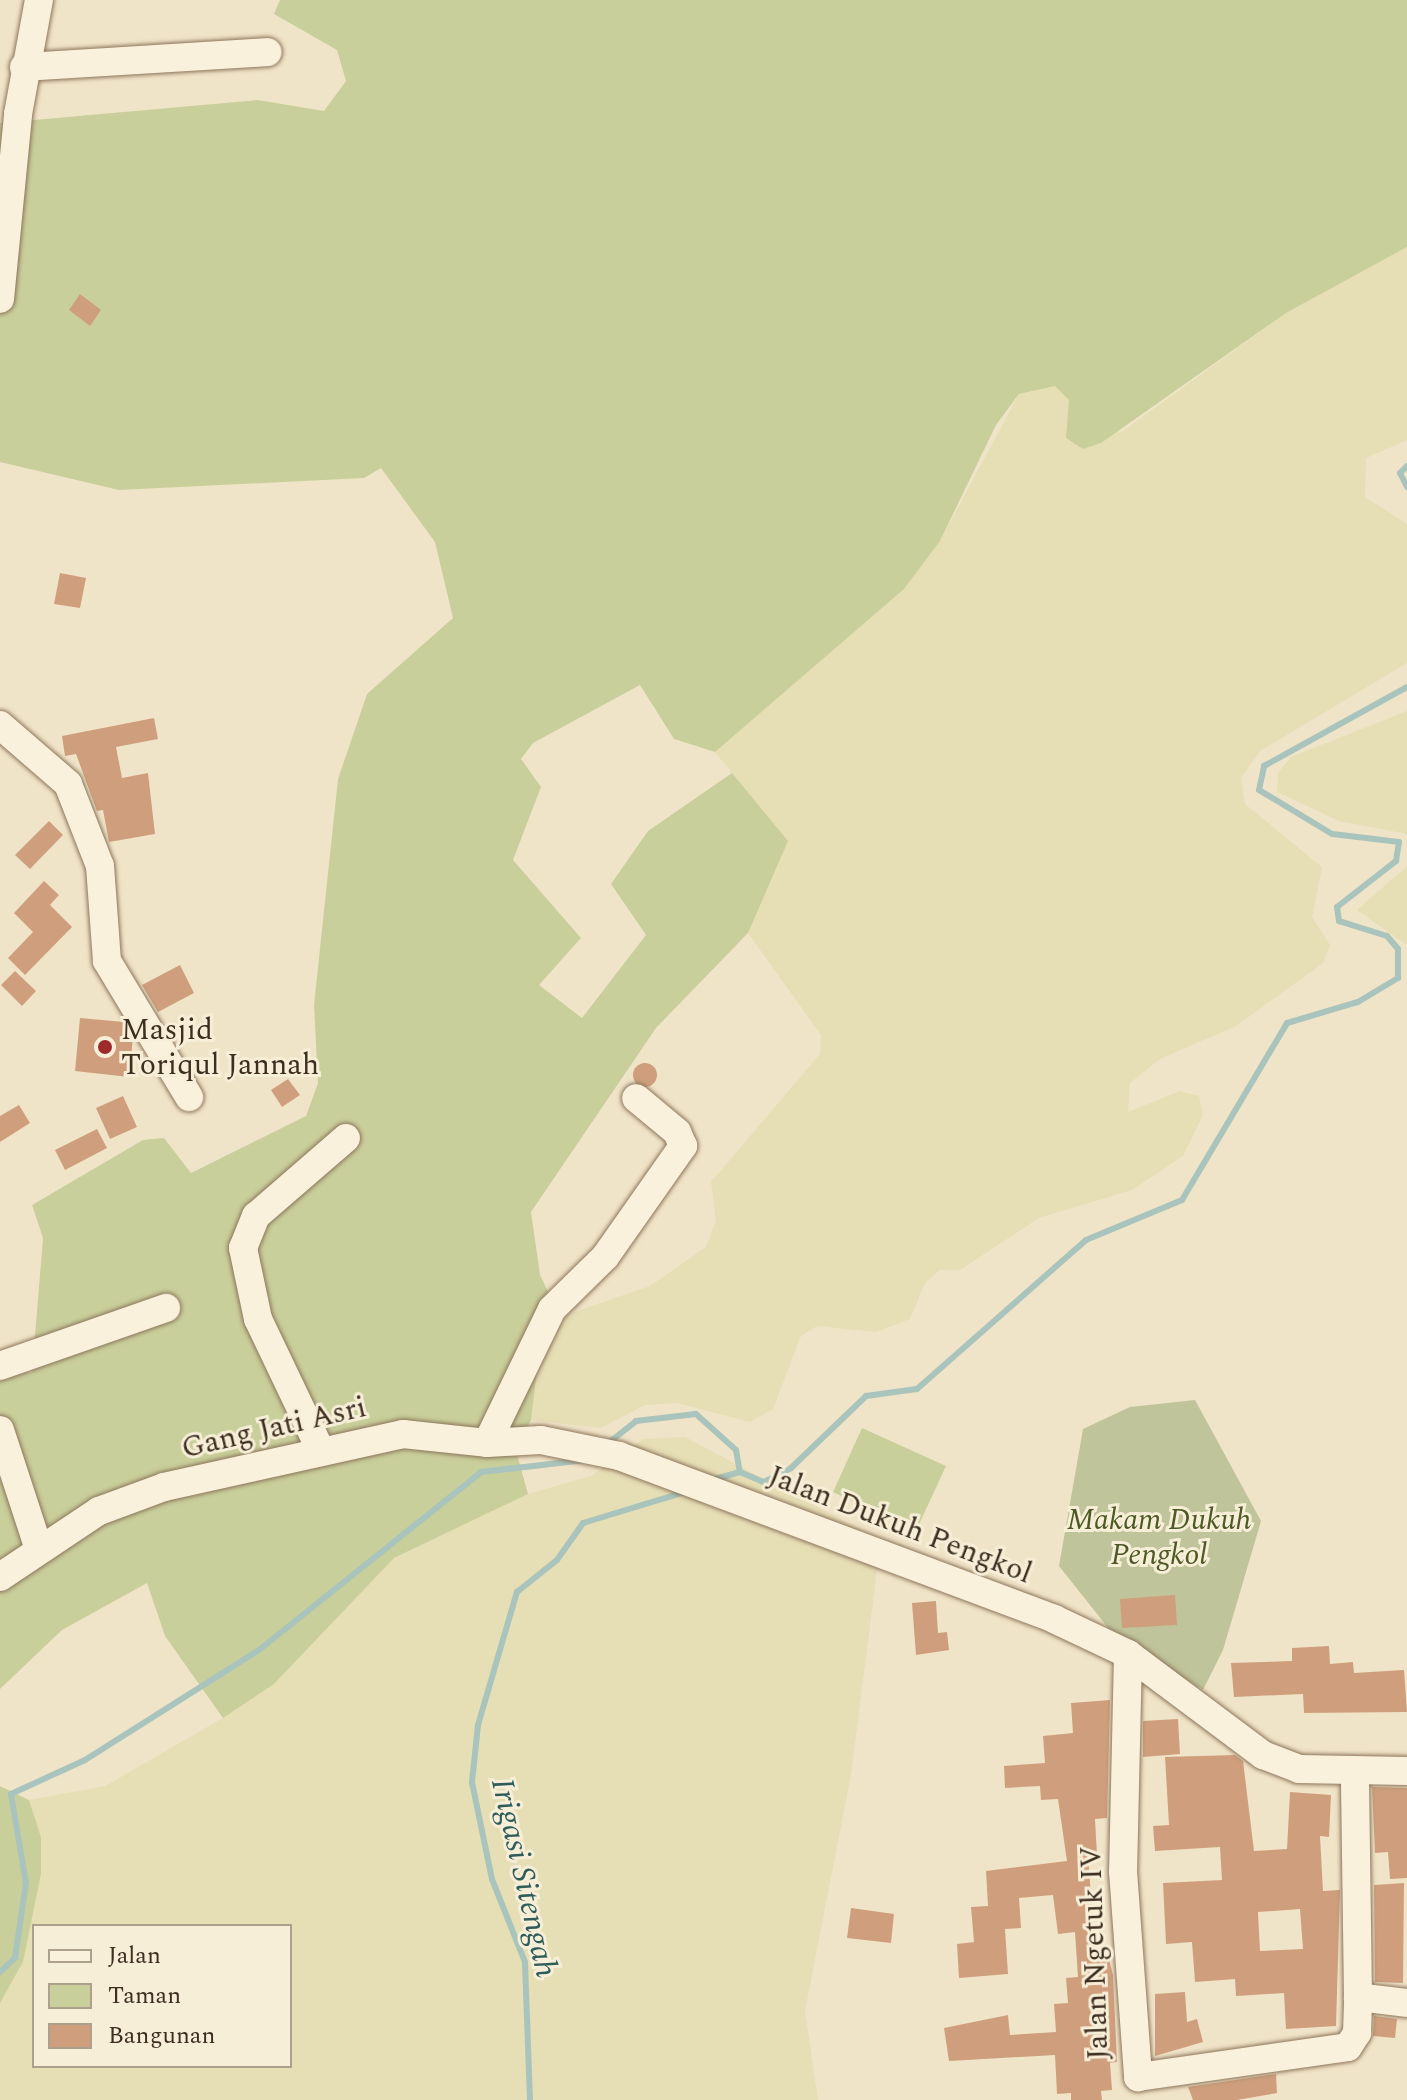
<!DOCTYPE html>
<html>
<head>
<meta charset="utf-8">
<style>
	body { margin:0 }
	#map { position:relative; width:1407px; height:2100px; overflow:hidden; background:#f0e4c8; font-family:Spectral,serif }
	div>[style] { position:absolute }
	.farmland>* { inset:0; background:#e6deb5 }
	.green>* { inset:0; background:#c9cf9b }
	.cemetery>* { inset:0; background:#bfc49a }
	.stream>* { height:6px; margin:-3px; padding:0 3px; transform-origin:3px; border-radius:3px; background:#a9c4bc }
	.building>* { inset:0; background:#cf9f7d }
	.round { border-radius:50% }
	.roads { filter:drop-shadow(0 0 2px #8d765c) drop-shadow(0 0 2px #8d765c) }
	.minor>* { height:28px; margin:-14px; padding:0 14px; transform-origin:14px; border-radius:14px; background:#faf1dc }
	.dots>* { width:22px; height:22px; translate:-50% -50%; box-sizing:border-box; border:4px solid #f7eed8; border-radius:50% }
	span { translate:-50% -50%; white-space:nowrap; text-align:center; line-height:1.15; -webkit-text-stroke:6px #f7eed8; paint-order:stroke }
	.poi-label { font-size:30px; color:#3d2e20 }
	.left { translate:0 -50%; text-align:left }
	.street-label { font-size:30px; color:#3d2e20 }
	.park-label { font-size:30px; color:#4d5a26; font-style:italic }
	.water-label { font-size:32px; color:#2f5d5a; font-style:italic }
	.legend { position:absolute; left:32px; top:1924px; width:260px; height:144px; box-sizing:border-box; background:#f7eed8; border:2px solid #ada18e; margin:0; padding:10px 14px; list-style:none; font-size:24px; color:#3d2e20 }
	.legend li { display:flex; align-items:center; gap:16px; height:40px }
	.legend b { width:40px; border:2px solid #ada18e }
</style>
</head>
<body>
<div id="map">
	<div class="farmland">
		<i style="clip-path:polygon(1407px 247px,1407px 440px,1366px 458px,1365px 497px,1407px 524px,1407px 663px,1260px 751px,1241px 778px,1245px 804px,1322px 867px,1312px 917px,1330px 945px,1323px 963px,1236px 1026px,1160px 1059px,1130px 1083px,1128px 1112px,1180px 1091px,1199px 1096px,1203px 1115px,1183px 1156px,1132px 1190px,1039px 1218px,960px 1270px,940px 1270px,925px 1283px,910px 1319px,876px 1332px,817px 1326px,801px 1336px,773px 1409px,750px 1422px,677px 1403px,645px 1405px,601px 1428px,531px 1420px,539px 1354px,560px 1317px,650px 1286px,706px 1247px,716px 1221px,711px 1182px,820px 1054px,821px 1035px,748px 933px,787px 841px,715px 752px,904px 589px,940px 541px,1019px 394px,1055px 386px,1120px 433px,1286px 313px)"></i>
		<i style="clip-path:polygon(1407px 711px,1407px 834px,1339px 821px,1277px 792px,1278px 773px,1291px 757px)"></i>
		<i style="clip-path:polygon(1407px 866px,1407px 945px,1357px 910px)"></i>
		<i style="clip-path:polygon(evenodd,685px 1437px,888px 1544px,877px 1570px,851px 1775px,805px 2011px,818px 2100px,0 2100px,0 2003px,23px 1962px,41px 1837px,29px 1800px,105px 1786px,223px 1718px,274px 1684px,394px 1558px,528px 1494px,591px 1476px,643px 1439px,685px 1437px,34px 1926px,290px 1926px,290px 2066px,34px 2066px,34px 1926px)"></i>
	</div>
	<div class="green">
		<i style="clip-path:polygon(280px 0,1407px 0,1407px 247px,1286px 313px,1101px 443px,1083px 449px,1066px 438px,1069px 400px,1055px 386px,1019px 394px,996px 425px,940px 541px,904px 589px,715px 752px,674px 739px,640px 685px,533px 743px,521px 759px,541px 787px,513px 860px,581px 938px,539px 985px,582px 1018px,646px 935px,611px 884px,648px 831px,732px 773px,788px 841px,748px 933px,656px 1028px,531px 1212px,540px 1275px,560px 1317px,539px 1354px,531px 1420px,516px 1451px,528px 1494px,394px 1558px,274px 1684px,223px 1718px,165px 1636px,147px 1583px,62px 1630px,0 1689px,0 1376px,32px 1372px,43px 1238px,32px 1205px,143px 1140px,164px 1138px,191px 1173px,306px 1116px,318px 1083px,314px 1005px,338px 779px,367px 694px,453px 618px,435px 542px,381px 468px,364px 478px,119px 490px,0 462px,0 123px,258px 100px,324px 111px,346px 81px,337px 50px,274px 14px)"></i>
		<i style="clip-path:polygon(862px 1428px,946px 1466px,916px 1531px,833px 1492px)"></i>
		<i style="clip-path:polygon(0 1786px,29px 1800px,41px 1837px,41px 1874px,23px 1962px,0 2003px)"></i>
	</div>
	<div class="cemetery">
		<i style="clip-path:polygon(1195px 1400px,1261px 1521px,1223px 1650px,1203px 1690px,1113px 1634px,1059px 1566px,1083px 1429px,1130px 1407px)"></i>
	</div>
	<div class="stream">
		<i style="left:1407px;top:466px;width:10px;rotate:135deg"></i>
		<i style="left:1400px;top:473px;width:16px;rotate:63deg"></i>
		<i style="left:607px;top:1444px;width:37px;rotate:-38deg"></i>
		<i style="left:636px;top:1421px;width:60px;rotate:-6.7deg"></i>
		<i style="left:696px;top:1414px;width:54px;rotate:42deg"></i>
		<i style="left:736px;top:1450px;width:22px;rotate:80deg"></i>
		<i style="left:740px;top:1472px;width:26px;rotate:23deg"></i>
		<i style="left:764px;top:1482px;width:30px;rotate:-27deg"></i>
		<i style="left:791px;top:1468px;width:104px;rotate:-43.8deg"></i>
		<i style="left:866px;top:1396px;width:51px;rotate:-7.8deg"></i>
		<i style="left:917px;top:1389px;width:225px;rotate:-41.4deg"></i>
		<i style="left:1086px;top:1240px;width:104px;rotate:-22.6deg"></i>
		<i style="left:1182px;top:1200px;width:206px;rotate:-59.3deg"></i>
		<i style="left:1287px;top:1023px;width:74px;rotate:-16.5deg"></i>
		<i style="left:1358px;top:1002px;width:47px;rotate:-31deg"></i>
		<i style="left:1398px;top:978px;width:29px;rotate:-90deg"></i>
		<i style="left:1398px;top:949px;width:17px;rotate:-130deg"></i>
		<i style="left:1387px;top:936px;width:50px;rotate:-162.6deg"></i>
		<i style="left:1339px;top:921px;width:14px;rotate:-98deg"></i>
		<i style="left:1337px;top:907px;width:75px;rotate:-37.9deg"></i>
		<i style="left:1396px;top:861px;width:19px;rotate:-81deg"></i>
		<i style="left:1399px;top:842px;width:67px;rotate:-173.2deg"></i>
		<i style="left:1332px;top:834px;width:85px;rotate:-148.9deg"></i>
		<i style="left:1259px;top:790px;width:25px;rotate:-78deg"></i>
		<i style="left:1264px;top:766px;width:163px;rotate:-28.9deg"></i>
		<i style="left:712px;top:1480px;width:29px;rotate:-16deg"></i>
		<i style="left:0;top:1972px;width:21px;rotate:-43deg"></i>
		<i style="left:15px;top:1958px;width:76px;rotate:-81.7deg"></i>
		<i style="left:26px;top:1883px;width:90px;rotate:-99.6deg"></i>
		<i style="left:11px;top:1794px;width:81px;rotate:-24.7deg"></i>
		<i style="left:85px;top:1760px;width:206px;rotate:-32.3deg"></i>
		<i style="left:259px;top:1650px;width:285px;rotate:-38.7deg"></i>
		<i style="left:481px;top:1472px;width:105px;rotate:-6.6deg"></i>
		<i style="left:530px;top:2100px;width:138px;rotate:-92.1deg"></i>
		<i style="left:525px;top:1962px;width:89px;rotate:-111.7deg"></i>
		<i style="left:492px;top:1879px;width:99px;rotate:-101.7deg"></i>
		<i style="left:472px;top:1782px;width:57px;rotate:-84deg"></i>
		<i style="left:478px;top:1725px;width:139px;rotate:-73.7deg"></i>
		<i style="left:517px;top:1592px;width:51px;rotate:-38.7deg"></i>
		<i style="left:557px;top:1560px;width:45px;rotate:-54.9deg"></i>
		<i style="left:583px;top:1523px;width:107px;rotate:-16.9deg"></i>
	</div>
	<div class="building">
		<i style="clip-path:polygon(80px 294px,101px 310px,90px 326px,69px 310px)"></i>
		<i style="clip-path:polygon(60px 573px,86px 578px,80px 608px,54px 604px)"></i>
		<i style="clip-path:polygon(154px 718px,158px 739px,116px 747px,122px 778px,148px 773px,155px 834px,109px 842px,103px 810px,97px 811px,76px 754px,65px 756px,62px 736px)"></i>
		<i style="clip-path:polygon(49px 821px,63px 835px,30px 869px,15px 855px)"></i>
		<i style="clip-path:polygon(44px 881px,59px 895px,50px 905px,72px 927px,25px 975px,8px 958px,33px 932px,14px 913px)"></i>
		<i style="clip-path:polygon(180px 965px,194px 993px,158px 1012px,142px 985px)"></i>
		<i style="clip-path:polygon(15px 971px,36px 991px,22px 1006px,1px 985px)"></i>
		<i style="clip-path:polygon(80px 1018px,124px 1022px,133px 1037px,129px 1077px,75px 1071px)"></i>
		<i class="round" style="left:633px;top:1063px;width:24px;height:24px"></i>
		<i style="clip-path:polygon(288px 1079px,300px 1095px,282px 1107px,271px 1090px)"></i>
		<i style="clip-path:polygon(123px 1096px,137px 1127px,110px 1139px,96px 1108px)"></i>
		<i style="clip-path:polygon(19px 1105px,30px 1123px,0 1142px,0 1116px)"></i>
		<i style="clip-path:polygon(97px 1129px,107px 1148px,65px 1170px,55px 1150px)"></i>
		<i style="clip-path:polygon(1175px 1595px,1177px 1625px,1122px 1628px,1120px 1599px)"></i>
		<i style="clip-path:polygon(936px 1601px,938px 1633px,947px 1632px,949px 1650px,916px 1655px,912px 1603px)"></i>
		<i style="clip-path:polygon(1329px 1646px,1330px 1664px,1353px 1662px,1354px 1673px,1404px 1670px,1407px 1712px,1304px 1713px,1303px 1694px,1234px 1697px,1231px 1663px,1292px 1661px,1292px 1648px)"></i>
		<i style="clip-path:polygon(1110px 1700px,1107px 1818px,1095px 1819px,1097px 1855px,1088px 1856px,1095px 1949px,1106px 1948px,1113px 1975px,1117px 2062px,1110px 2063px,1112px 2090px,1101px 2091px,1102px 2100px,1071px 2100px,1071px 2093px,1057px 2094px,1055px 2055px,949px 2061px,944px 2028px,1008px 2015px,1010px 2035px,1056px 2032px,1054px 2004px,1068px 2003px,1066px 1978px,1078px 1977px,1075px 1932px,1058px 1934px,1053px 1895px,1019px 1898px,1021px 1928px,1005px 1929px,1008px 1974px,959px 1978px,957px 1944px,974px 1942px,971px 1907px,988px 1906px,986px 1871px,1067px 1861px,1058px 1799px,1041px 1800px,1040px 1786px,1005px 1788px,1004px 1766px,1045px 1763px,1043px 1736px,1073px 1733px,1071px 1703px)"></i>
		<i style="clip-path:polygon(1178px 1719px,1180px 1754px,1143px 1757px,1143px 1721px)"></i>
		<i style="clip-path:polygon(evenodd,1235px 1755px,1243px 1761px,1254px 1851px,1287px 1849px,1290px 1792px,1331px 1795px,1329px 1837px,1320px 1836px,1323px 1891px,1340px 1890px,1336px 2026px,1286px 2029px,1284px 1993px,1236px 1996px,1235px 1979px,1195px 1982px,1192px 1942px,1166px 1944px,1163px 1883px,1222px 1880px,1220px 1847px,1155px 1851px,1153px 1826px,1169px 1825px,1165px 1757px,1235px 1755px,1300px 1909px,1303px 1949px,1260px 1951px,1258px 1912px,1300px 1909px)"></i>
		<i style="clip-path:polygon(1372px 1787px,1407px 1788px,1407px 1878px,1390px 1879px,1388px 1852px,1375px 1853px)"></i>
		<i style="clip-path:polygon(1404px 1883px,1403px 1983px,1375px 1982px,1374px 1885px)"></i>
		<i style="clip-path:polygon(851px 1908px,894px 1914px,891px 1943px,847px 1938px)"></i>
		<i style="clip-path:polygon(1185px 1992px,1187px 2022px,1197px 2019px,1203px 2042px,1155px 2056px,1155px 1994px)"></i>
		<i style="clip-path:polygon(1374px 2016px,1397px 2019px,1395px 2038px,1373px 2036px)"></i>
		<i style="clip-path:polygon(1276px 2074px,1277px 2093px,1237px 2100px,1193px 2100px,1188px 2087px)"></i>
	</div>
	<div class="roads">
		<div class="minor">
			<i style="left:24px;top:67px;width:244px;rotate:-3.5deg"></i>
			<i style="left:0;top:299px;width:186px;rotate:-84.4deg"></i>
			<i style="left:18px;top:114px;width:116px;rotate:-79.6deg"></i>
			<i style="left:0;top:725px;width:90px;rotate:40.9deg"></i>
			<i style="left:68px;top:784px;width:88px;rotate:68.7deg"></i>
			<i style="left:100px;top:866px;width:95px;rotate:85.8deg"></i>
			<i style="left:107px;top:961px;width:159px;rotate:58.9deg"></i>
			<i style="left:0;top:1366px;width:176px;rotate:-19.3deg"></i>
			<i style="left:0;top:1430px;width:125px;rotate:71.9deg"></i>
			<i style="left:487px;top:1443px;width:149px;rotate:-64.1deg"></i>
			<i style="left:552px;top:1309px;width:74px;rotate:-44.5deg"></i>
			<i style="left:605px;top:1257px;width:136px;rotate:-54.9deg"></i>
			<i style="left:683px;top:1146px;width:15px;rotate:-113deg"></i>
			<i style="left:677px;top:1132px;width:53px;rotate:-140.3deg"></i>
			<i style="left:320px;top:1449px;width:144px;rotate:-115.5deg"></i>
			<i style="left:258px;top:1319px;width:73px;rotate:-101.9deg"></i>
			<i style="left:243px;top:1248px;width:35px;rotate:-68deg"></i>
			<i style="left:256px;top:1216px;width:119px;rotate:-40.9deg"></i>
			<i style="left:0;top:1577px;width:119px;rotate:-33.7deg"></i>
			<i style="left:99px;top:1511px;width:69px;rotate:-20.3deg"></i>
			<i style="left:164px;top:1487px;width:245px;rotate:-12.5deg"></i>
			<i style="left:403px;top:1434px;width:84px;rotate:6.1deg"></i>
			<i style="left:487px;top:1443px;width:54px;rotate:-3.2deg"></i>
			<i style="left:541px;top:1440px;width:80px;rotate:11.6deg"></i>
			<i style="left:619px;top:1456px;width:465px;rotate:20.5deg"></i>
			<i style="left:1054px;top:1619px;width:82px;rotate:25.3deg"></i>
			<i style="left:1128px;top:1654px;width:169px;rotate:36.8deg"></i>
			<i style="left:1263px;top:1755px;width:39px;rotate:21deg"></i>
			<i style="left:1299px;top:1769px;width:108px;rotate:1.1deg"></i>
			<i style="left:1128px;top:1654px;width:217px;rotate:91.3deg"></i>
			<i style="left:1123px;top:1871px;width:207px;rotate:85.8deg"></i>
			<i style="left:1138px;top:2077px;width:212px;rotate:-8.1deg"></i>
			<i style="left:1348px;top:2047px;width:17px;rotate:-57deg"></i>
			<i style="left:1357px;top:2033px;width:36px;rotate:-88deg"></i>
			<i style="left:1358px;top:1997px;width:223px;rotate:-90.8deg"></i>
			<i style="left:1358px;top:1997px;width:49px;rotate:7deg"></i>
		</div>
	</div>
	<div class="dots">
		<i style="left:105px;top:1047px;background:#9e2a2b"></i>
	</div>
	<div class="poi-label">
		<span class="left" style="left:121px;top:1047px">Masjid<br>Toriqul Jannah</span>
	</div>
	<div class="street-label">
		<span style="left:274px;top:1428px;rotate:-13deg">Gang Jati Asri</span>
		<span style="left:900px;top:1525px;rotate:21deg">Jalan Dukuh Pengkol</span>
		<span style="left:1095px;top:1953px;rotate:-92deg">Jalan Ngetuk IV</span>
	</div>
	<div class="park-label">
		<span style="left:1159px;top:1537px">Makam Dukuh<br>Pengkol</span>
	</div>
	<div class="water-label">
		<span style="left:523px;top:1878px;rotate:77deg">Irigasi Sitengah</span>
	</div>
	<ul class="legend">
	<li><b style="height:10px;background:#faf1dc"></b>Jalan</li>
	<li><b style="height:22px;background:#c9cf9b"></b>Taman</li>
	<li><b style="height:22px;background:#cf9f7d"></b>Bangunan</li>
	</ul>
</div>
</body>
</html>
